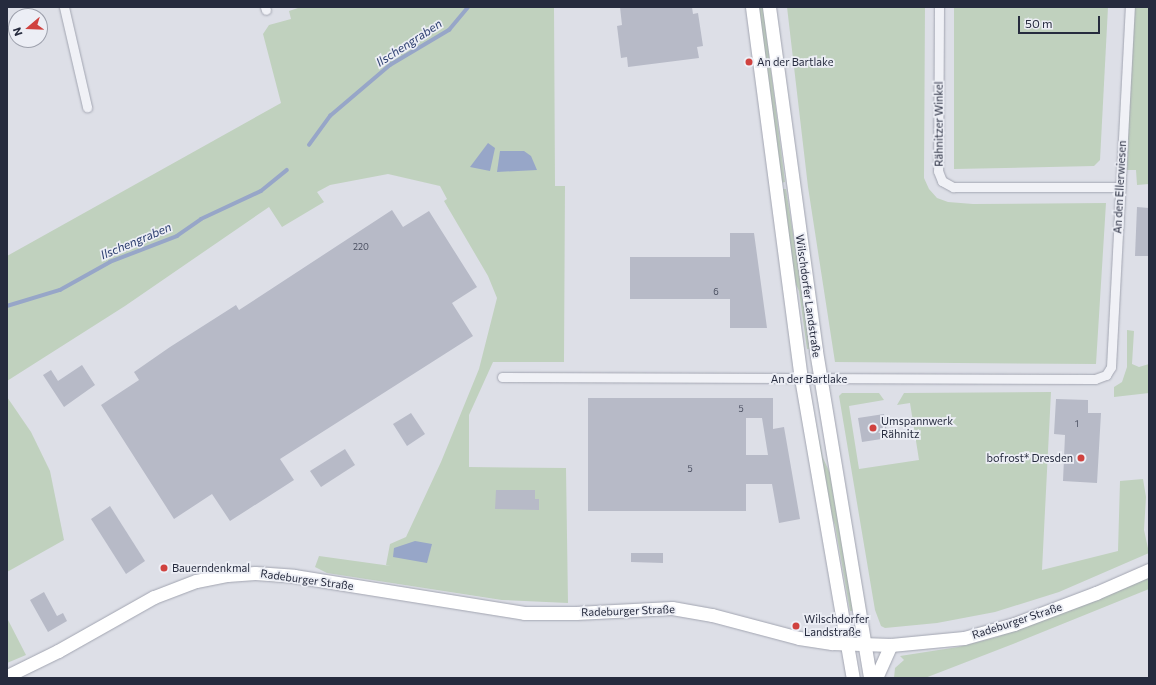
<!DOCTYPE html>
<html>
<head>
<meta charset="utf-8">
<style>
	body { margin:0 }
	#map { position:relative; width:1156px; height:685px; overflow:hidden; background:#dddfe7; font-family:Commissioner,sans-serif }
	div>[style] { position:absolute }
	.green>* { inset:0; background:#c0d1be }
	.water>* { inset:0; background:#97a6c8 }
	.stream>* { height:3.5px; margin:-1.75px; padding:0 1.75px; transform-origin:1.75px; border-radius:1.75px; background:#97a6c8 }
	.building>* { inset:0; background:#b7bac7 }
	.roads { filter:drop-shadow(0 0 1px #a2a5b1) drop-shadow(0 0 1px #a2a5b1) }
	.street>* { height:9px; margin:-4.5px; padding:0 4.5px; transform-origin:4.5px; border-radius:4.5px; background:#f0f1f6 }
	.secondary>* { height:13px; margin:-6.5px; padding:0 6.5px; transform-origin:6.5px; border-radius:6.5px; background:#fff }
	.dots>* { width:11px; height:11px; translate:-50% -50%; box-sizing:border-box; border:2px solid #eceef5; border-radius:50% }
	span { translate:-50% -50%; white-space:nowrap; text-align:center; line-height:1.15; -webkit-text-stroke:3.5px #eceef5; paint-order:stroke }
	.number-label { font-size:9px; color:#4a4f60 }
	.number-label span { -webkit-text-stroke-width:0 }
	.poi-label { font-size:11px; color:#262b3e }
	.left { translate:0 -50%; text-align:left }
	.right { translate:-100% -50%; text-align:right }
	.street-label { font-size:11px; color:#262b3e }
	.water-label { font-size:12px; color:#304272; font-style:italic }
	.frame { position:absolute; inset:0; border:8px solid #262b3e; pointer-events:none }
	.north { position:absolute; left:8px; top:8px; width:40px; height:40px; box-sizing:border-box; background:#eceef5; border:1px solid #9da0ac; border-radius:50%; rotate:251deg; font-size:11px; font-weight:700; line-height:16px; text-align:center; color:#262b3e }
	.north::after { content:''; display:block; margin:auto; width:14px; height:18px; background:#d0423f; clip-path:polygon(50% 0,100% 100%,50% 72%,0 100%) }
	.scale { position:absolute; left:1018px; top:16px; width:82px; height:18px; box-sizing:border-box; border:2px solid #262b3e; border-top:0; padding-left:5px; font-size:12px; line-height:14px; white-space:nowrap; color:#262b3e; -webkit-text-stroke:3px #eceef5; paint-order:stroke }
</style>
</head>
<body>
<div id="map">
	<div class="green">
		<i style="clip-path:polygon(301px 7px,554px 7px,555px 186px,565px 186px,564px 362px,493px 362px,469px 415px,469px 467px,566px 468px,568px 603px,502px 600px,327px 573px,315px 567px,319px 556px,391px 566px,386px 565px,390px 544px,406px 537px,441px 462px,479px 369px,497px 298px,488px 276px,444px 201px,447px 199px,440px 186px,388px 174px,330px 185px,317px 192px,324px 202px,282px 227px,269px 207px,125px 306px,7px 381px,7px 256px,281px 103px,263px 34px,269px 25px,291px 19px,289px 11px)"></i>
		<i style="clip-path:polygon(758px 7px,763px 7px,785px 182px,780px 183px)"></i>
		<i style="clip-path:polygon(787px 7px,925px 7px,924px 178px,929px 189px,937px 198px,948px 202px,973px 204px,1106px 203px,1096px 364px,835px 362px,808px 187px)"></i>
		<i style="clip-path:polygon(954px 7px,1108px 7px,1100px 160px,1094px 166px,954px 169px)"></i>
		<i style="clip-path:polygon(1133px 7px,1149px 7px,1149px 184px,1137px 185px,1136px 170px,1127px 170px)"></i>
		<i style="clip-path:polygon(781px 189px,786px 189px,811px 349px,807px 349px,799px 291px,793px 278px)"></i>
		<i style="clip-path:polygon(1127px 330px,1134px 331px,1132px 364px,1139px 367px,1149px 364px,1149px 393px,1114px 397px,1114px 387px,1122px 382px,1127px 367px)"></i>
		<i style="clip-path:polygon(1051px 392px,1042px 570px,1118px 551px,1120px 481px,1143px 479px,1146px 497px,1144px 530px,1149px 553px,1059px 592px,995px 612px,937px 623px,885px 628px,881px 626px,875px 610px,839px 396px,842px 393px,879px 393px,884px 400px,849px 406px,859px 469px,919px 460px,910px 403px,897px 405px,904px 393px)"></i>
		<i style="clip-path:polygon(7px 397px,31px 432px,50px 471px,64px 540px,7px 572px)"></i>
		<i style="clip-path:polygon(812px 405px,823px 458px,830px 473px,854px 611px,850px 611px,835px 525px,829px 510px)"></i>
		<i style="clip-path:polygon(1149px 576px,1149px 589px,1013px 644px,925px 678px,894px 678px,895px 668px,904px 660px,900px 656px,958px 647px,997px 637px)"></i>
		<i style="clip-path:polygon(7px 618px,26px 655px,7px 663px)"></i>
	</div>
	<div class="water">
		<i style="clip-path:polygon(488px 143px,495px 148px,490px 171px,470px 167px)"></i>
		<i style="clip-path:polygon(500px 151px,524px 151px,531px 156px,537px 170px,497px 172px)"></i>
		<i style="clip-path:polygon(415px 541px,432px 544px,427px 563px,393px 557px,394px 548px)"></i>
	</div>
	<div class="stream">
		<i style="left:309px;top:145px;width:36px;rotate:-54deg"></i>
		<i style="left:330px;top:116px;width:79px;rotate:-40.4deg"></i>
		<i style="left:390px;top:65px;width:69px;rotate:-30.7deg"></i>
		<i style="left:449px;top:30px;width:30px;rotate:-50deg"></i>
		<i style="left:7px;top:306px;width:55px;rotate:-16.8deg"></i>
		<i style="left:60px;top:290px;width:57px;rotate:-29.2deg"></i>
		<i style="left:110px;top:262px;width:72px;rotate:-21.2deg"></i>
		<i style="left:177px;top:236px;width:29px;rotate:-35deg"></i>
		<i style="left:201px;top:219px;width:66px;rotate:-25deg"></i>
		<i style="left:261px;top:191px;width:33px;rotate:-39deg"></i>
	</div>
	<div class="building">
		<i style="clip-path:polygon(620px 7px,692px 7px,693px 14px,698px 13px,703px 46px,697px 47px,699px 58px,628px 67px,627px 57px,621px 58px,617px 26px,622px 25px)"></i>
		<i style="clip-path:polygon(1137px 207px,1149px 208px,1149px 256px,1135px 256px)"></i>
		<i style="clip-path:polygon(392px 210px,403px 227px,429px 211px,477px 287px,452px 303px,473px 336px,280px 459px,294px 480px,230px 521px,212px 494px,174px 519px,101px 405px,139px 380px,134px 372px,170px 347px,236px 305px,239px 310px)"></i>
		<i style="clip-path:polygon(730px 233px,754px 233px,767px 328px,730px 328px,730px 299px,630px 299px,630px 257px,730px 257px)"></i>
		<i style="clip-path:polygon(82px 365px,95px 385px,64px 407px,43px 375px,51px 370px,58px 381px)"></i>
		<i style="clip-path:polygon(evenodd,588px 398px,773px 398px,773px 429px,784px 427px,800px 519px,779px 523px,772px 484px,746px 484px,746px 511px,588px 511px,588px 398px,746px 418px,762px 418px,768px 455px,746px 455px,746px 418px)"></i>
		<i style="clip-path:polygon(1056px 399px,1088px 400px,1088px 413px,1101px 413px,1097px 483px,1063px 481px,1065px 435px,1054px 434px)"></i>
		<i style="clip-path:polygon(411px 413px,425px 434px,407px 446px,393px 424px)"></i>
		<i style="clip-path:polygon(884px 414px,888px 438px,862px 442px,858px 418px)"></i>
		<i style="clip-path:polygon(345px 449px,355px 465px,321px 487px,310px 471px)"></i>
		<i style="clip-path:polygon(496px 490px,535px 490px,535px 499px,539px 499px,539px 510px,495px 509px)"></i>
		<i style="clip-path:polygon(110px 506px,145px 561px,126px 574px,91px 519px)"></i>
		<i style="clip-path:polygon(631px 553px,663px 553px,663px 563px,631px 562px)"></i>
		<i style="clip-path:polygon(44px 592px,57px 616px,63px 613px,67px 621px,48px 632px,30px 600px)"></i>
	</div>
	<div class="roads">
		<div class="street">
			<i style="left:64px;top:7px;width:103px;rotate:77deg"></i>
			<i style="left:265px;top:7px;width:3px;rotate:72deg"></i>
			<i style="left:939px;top:7px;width:164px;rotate:90.3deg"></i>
			<i style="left:938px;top:171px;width:11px;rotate:68deg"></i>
			<i style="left:942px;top:181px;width:13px;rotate:29deg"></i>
			<i style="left:953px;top:187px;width:167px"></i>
			<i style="left:502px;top:377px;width:593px;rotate:0.19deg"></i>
			<i style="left:1095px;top:379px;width:12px;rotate:-20deg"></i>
			<i style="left:1106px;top:375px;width:9px;rotate:-58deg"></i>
			<i style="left:1111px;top:367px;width:361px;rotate:-87deg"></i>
		</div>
		<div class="secondary">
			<i style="left:752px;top:7px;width:374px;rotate:82.5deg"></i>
			<i style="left:801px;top:378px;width:304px;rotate:80.2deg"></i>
			<i style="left:769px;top:7px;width:347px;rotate:82.2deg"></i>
			<i style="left:816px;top:351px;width:331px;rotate:80.6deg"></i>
			<i style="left:7px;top:676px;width:57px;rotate:-26.1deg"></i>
			<i style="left:58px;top:651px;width:110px;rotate:-29.4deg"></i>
			<i style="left:154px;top:597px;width:45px;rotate:-20.9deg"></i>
			<i style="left:196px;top:581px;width:32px;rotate:-11deg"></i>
			<i style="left:227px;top:575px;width:28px;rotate:-4deg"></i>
			<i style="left:255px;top:573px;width:39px;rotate:4deg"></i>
			<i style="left:294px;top:576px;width:233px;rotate:9.1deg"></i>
			<i style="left:524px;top:613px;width:52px"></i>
			<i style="left:576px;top:613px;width:96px;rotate:-3deg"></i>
			<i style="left:672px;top:608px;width:41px;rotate:9.9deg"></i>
			<i style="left:712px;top:615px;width:90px;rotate:14.8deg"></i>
			<i style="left:799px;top:638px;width:33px;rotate:9deg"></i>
			<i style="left:832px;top:643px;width:59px;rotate:1.9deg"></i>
			<i style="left:891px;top:645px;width:73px;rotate:-5.5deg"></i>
			<i style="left:964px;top:638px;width:52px;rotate:-15.6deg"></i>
			<i style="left:1014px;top:624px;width:88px;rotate:-20.7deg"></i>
			<i style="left:1096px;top:593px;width:58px;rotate:-23.5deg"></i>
			<i style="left:876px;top:678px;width:36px;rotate:-66deg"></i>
		</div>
	</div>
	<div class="dots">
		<i style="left:749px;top:62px;background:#d0423f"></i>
		<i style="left:873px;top:428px;background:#d0423f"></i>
		<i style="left:1081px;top:458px;background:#d0423f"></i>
		<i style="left:164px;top:568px;background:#d0423f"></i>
		<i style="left:796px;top:626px;background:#d0423f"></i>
	</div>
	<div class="number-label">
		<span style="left:361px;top:247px">220</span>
		<span style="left:716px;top:292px">6</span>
		<span style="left:741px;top:409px">5</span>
		<span style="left:1077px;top:424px">1</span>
		<span style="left:690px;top:469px">5</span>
	</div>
	<div class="poi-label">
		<span class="left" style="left:757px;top:62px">An der Bartlake</span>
		<span class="left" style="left:881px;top:428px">Umspannwerk<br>Rähnitz</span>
		<span class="right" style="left:1073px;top:458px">bofrost* Dresden</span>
		<span class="left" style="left:172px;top:568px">Bauerndenkmal</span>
		<span class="left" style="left:804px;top:626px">Wilschdorfer<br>Landstraße</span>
	</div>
	<div class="street-label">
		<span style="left:939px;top:124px;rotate:-90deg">Rähnitzer Winkel</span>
		<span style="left:1120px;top:187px;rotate:-87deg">An den Ellerwiesen</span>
		<span style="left:808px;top:296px;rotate:82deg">Wilschdorfer Landstraße</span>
		<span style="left:809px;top:379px">An der Bartlake</span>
		<span style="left:307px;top:580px;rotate:8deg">Radeburger Straße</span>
		<span style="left:628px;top:611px;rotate:-2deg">Radeburger Straße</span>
		<span style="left:1017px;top:621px;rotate:-18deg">Radeburger Straße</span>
	</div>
	<div class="water-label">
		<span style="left:409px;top:43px;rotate:-33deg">Ilschengraben</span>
		<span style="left:136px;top:241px;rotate:-23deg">Ilschengraben</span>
	</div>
	<div class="frame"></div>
	<div class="north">N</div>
	<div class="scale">50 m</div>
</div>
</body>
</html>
